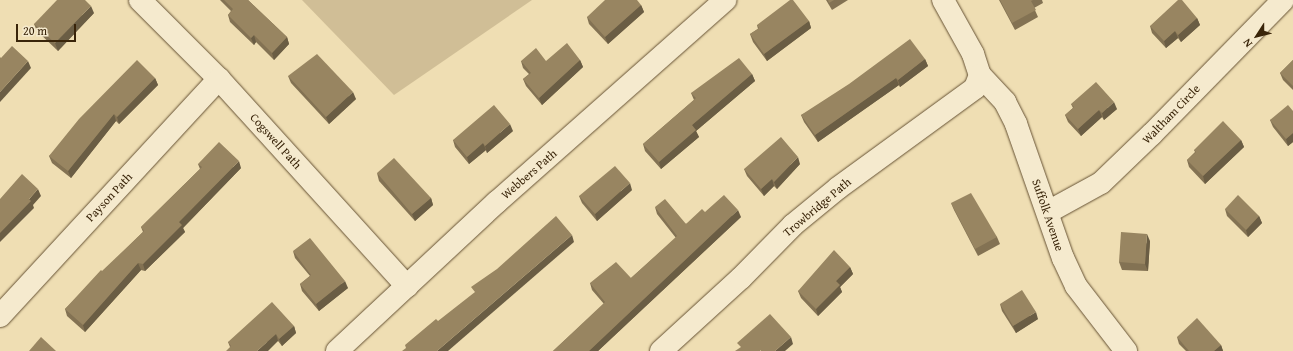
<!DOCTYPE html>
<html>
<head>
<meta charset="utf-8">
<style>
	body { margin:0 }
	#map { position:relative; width:1293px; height:351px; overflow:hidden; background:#efdeb3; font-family:"Gentium Book Plus",serif }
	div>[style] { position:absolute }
	.green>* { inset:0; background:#d0be96 }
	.roads { filter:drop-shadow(0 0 1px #665234) drop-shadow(0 0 1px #665234) }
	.street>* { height:22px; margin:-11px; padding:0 11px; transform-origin:11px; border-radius:11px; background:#f5eace }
	.wall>* { inset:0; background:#837253 }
	.shaded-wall>* { inset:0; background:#6a5d44 }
	.building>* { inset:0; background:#988561 }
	span { translate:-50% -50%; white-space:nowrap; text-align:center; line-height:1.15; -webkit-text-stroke:3.5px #f5eace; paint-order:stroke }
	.street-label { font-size:12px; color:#392409 }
	.north { position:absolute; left:1237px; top:16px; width:40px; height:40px; -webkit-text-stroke:3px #f5eace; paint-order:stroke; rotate:234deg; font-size:11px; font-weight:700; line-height:16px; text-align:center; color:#392409 }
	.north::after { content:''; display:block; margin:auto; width:14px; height:18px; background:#392409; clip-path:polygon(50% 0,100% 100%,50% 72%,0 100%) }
	.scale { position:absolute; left:16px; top:24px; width:60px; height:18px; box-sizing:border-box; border:2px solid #392409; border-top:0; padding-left:5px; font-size:12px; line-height:14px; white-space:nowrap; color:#392409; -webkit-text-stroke:3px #f5eace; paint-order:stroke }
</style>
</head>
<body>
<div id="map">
	<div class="green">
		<i style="clip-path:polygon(302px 0,532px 0,394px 95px)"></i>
	</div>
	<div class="roads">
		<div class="street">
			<i style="left:140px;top:0;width:112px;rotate:45deg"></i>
			<i style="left:219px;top:79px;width:280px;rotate:47.8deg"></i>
			<i style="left:943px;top:0;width:62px;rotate:60.9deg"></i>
			<i style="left:973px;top:54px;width:22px;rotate:72deg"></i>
			<i style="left:980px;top:75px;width:37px;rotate:47deg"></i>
			<i style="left:1005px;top:102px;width:25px;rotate:63deg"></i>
			<i style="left:1016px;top:124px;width:142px;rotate:70.7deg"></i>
			<i style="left:1063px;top:258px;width:31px;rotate:65deg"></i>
			<i style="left:1076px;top:286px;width:82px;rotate:52.4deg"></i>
			<i style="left:1048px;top:212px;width:60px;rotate:-28.7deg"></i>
			<i style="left:1101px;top:183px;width:71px;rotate:-43.9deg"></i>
			<i style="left:1152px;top:134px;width:187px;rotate:-45.6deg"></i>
			<i style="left:0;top:316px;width:323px;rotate:-47.3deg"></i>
			<i style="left:337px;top:351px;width:219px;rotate:-43deg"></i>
			<i style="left:497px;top:202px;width:305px;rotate:-41.5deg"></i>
			<i style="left:661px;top:351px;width:108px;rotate:-42.4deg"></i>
			<i style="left:741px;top:278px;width:74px;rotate:-45.5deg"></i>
			<i style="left:793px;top:225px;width:58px;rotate:-39.4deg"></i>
			<i style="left:838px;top:188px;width:170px;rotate:-36.1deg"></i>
			<i style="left:975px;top:88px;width:14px;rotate:-69deg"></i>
		</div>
	</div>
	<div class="wall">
		<i style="clip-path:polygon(220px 0,248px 0,287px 37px,289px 44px,274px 60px,256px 42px,254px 45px,230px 22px,228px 15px,231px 11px)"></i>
		<i style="clip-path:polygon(826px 0,848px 0,832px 10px)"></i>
		<i style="clip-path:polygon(999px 0,1042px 0,1043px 3px,1034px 8px,1038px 17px,1015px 30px)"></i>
		<i style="clip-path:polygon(641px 5px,644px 12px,608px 44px,589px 24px,587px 17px)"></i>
		<i style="clip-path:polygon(94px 13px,58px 51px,37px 31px,34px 24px)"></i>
		<i style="clip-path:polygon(1197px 18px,1200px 25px,1181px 42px,1178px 38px,1166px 48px,1152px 33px,1150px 26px)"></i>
		<i style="clip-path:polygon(809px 21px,811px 28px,767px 61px,753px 42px,750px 34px,758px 29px,757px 25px)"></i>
		<i style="clip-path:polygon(925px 59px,928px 66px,900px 87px,899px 85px,818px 142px,804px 122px,801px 115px)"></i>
		<i style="clip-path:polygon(580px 60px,583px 67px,542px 105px,526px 86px,523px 79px,529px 74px,523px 68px,521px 61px,546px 61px)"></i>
		<i style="clip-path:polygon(1293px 60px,1293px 90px,1283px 80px,1280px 73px)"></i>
		<i style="clip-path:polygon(752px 74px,755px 81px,696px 131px,699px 137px,661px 169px,645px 151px,643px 144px,694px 100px,691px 93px)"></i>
		<i style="clip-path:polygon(288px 76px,356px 99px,329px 124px,291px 83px)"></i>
		<i style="clip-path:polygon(155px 78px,158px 85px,119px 124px,116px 121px,71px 178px,52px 163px,49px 156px)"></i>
		<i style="clip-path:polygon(1071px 104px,1117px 109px,1104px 120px,1102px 117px,1081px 136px,1068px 122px,1065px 115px,1073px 108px)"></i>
		<i style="clip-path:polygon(1293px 111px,1293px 142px,1288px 146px,1273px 127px,1270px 120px)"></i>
		<i style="clip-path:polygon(513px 131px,487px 153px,486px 150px,469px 164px,455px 147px,453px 140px)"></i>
		<i style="clip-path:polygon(1241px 140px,1244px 147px,1205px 184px,1189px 167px,1187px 160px,1195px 152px,1194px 150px)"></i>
		<i style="clip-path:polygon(198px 164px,241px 168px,183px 228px,185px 232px,145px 271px,141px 270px,85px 332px,67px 316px,65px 309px,143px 232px,141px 227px,200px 169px)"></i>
		<i style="clip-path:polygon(800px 164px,777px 189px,774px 186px,764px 196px,747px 176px,744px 169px)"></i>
		<i style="clip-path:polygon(377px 173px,431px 198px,433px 205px,415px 221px,379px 181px)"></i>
		<i style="clip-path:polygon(632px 190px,597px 221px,582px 203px,579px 196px)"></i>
		<i style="clip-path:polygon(951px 203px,997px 237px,1000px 244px,978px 256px,954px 210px)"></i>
		<i style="clip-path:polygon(655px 207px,686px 224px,705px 212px,741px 217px,598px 351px,553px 351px,604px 304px,592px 290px,590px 283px,631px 278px,676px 238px,657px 214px)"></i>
		<i style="clip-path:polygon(1225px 209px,1259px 216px,1262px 223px,1248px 237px,1227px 216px)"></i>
		<i style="clip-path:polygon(1150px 241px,1148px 271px,1122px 270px,1119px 262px)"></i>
		<i style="clip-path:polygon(293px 251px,348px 288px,319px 311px,302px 291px,300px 284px,310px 276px,295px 258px)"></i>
		<i style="clip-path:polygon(850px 267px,853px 274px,840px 287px,842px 292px,818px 316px,801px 298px,798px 291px)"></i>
		<i style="clip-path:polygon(1000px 304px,1038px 319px,1016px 333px,1002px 311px)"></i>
		<i style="clip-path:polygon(294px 326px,296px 333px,282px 346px,278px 341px,230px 347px,228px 342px)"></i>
		<i style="clip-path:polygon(1177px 337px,1221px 345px,1223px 351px,1186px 351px,1179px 344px)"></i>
	</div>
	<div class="shaded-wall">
		<i style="clip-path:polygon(641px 5px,644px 12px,608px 44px,605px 37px)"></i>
		<i style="clip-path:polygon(91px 6px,94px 13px,58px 51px,55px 43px)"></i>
		<i style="clip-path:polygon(1197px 18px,1200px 25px,1181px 42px,1178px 35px)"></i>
		<i style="clip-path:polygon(809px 21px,811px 28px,767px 61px,764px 54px)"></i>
		<i style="clip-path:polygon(1175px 31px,1178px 38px,1166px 48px,1164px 41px)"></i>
		<i style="clip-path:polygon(254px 35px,256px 42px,254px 45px,251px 38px)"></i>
		<i style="clip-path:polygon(287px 37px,289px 44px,274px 60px,272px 53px)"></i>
		<i style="clip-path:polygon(925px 59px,928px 66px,900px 87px,898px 80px)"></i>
		<i style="clip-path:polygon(580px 60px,583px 67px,542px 105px,539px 98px)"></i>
		<i style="clip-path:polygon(28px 61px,31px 68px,0 102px,0 92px)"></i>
		<i style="clip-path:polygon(752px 74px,755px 81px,696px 131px,699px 137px,661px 169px,659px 162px,692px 125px)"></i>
		<i style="clip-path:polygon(155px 78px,158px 85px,119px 124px,117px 117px)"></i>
		<i style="clip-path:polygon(896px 78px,899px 85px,818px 142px,815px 135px)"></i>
		<i style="clip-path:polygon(353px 92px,356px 99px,329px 124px,326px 117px)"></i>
		<i style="clip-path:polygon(1114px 102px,1117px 109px,1104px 120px,1102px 113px)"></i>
		<i style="clip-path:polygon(1099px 110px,1102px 117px,1081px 136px,1078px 129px)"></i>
		<i style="clip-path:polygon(114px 114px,116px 121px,71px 178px,68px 171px)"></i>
		<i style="clip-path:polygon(510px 124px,513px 131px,487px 153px,485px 146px)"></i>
		<i style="clip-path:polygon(1293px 133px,1293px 142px,1288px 146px,1286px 139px)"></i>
		<i style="clip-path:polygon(1241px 140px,1244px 147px,1205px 184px,1203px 176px)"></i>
		<i style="clip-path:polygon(483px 143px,486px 150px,469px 164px,467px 157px)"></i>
		<i style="clip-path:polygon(798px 157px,800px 164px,777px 189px,774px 182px)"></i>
		<i style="clip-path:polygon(239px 161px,241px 168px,183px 228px,185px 232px,145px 271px,143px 264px,179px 222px)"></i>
		<i style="clip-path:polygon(772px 179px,774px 186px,764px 196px,761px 189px)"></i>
		<i style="clip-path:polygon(630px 183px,632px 190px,597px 221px,595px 214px)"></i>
		<i style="clip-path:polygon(38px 189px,41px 196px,33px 205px,34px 208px,0 242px,0 232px)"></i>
		<i style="clip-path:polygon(431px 198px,433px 205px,415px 221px,412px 214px)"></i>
		<i style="clip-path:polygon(738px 210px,741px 217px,598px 351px,589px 351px)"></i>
		<i style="clip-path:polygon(1259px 216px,1262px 223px,1248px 237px,1246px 230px)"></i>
		<i style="clip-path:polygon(1147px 234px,1150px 241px,1148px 271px,1145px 264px)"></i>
		<i style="clip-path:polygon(572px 235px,574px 242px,448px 351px,437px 351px)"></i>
		<i style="clip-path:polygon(138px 263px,141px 270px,85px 332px,83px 325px)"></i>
		<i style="clip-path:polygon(850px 267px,853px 274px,840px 287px,842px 292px,818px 316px,816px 309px,836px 281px)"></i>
		<i style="clip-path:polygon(345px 281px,348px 288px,319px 311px,316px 304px)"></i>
		<i style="clip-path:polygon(1036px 312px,1038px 319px,1016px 333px,1013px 326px)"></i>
		<i style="clip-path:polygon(294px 326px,296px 333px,282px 346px,279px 339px)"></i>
		<i style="clip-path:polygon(276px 334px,278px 341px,268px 351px,257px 351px)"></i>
		<i style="clip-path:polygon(791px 337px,793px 344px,785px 351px,775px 351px)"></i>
		<i style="clip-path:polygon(1221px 345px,1223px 351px,1214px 351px)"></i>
	</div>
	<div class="building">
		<i style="clip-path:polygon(57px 0,85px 0,91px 6px,55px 43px,34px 24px)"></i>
		<i style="clip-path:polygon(224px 0,248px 0,287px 37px,272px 53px,254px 35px,251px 38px,228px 15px,233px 9px)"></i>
		<i style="clip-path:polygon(605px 0,637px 0,641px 5px,605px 37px,587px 17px)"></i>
		<i style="clip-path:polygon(790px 0,793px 0,809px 21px,764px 54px,750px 34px,759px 28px,757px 25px)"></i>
		<i style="clip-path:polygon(828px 0,834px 0,829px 3px)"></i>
		<i style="clip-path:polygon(1000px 0,1033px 0,1031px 1px,1036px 10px,1012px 23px)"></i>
		<i style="clip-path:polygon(1178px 0,1182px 0,1197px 18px,1178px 35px,1175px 31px,1164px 41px,1150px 26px)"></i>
		<i style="clip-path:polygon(910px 39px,925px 59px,898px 80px,896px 78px,815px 135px,801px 115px,849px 84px)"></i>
		<i style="clip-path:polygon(567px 43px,580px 60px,539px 98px,523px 79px,531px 73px,521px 61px,536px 48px,546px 61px)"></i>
		<i style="clip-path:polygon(12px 46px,28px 61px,0 92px,0 57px,1px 58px)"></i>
		<i style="clip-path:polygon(317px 54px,353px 92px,326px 117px,288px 76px)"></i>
		<i style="clip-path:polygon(739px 58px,752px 74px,692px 125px,696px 130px,659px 162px,643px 144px,696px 98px,691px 93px)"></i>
		<i style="clip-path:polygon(137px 60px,155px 78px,117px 117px,114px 114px,68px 171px,49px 156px,79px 119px)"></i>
		<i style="clip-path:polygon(1293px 60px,1293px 86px,1280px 73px)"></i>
		<i style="clip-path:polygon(1096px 82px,1114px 102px,1102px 113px,1099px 110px,1078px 129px,1065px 115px,1074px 107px,1071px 104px)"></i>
		<i style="clip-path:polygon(494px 105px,510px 124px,485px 146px,483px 143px,467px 157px,453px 140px)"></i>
		<i style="clip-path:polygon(1288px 105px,1293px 111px,1293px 133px,1286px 139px,1270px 120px)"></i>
		<i style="clip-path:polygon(1223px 121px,1241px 140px,1203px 176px,1187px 160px,1196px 152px,1194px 150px)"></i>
		<i style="clip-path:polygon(781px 137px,798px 157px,774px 182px,772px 179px,761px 189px,744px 169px)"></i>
		<i style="clip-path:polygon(219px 142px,239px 161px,179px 222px,182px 225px,143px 264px,138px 263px,83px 325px,65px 309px,101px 270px,102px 271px,144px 231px,141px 227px,202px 167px,198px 164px)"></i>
		<i style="clip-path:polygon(394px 158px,431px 198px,412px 214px,377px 173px)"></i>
		<i style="clip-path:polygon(615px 166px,630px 183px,595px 214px,579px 196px)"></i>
		<i style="clip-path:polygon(22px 174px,38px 189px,29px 199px,31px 201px,0 233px,0 199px)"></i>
		<i style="clip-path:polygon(971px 193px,997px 237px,975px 249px,951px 203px)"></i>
		<i style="clip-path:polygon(724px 195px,738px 210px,589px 351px,553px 351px,605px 302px,590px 283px,616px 262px,631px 278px,677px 236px,655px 207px,665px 199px,686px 224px,702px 209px,705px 212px)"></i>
		<i style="clip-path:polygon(1238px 195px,1259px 216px,1246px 230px,1225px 209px)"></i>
		<i style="clip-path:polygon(556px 216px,572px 235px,437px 351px,402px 351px,406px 348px,405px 345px,436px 319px,438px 321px,475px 292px,471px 287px,497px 269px)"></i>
		<i style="clip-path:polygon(1121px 232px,1147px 234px,1145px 264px,1119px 262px)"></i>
		<i style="clip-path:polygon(310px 238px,345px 281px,316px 304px,300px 284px,311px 275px,293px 251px)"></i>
		<i style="clip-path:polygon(834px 250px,850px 267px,836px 281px,840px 285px,816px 309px,798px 291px)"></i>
		<i style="clip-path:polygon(1022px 290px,1036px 312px,1013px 326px,1000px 304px)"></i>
		<i style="clip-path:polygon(272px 302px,294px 326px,279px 339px,276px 334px,257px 351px,226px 351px,231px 346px,228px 342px)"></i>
		<i style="clip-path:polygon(770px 314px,791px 337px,775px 351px,761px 351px,760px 350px,760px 351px,735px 351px,741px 347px,737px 343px)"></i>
		<i style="clip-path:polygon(1197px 318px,1221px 345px,1214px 351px,1189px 351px,1177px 337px)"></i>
		<i style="clip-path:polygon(41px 337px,56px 351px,29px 351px)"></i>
	</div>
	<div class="street-label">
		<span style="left:1171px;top:114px;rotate:-46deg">Waltham Circle</span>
		<span style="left:276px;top:141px;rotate:48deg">Cogswell Path</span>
		<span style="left:529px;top:174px;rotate:-41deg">Webbers Path</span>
		<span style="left:109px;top:197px;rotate:-47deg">Payson Path</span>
		<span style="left:817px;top:207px;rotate:-40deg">Trowbridge Path</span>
		<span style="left:1048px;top:215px;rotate:71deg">Suffolk Avenue</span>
	</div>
	<div class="north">N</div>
	<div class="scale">20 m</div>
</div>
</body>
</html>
